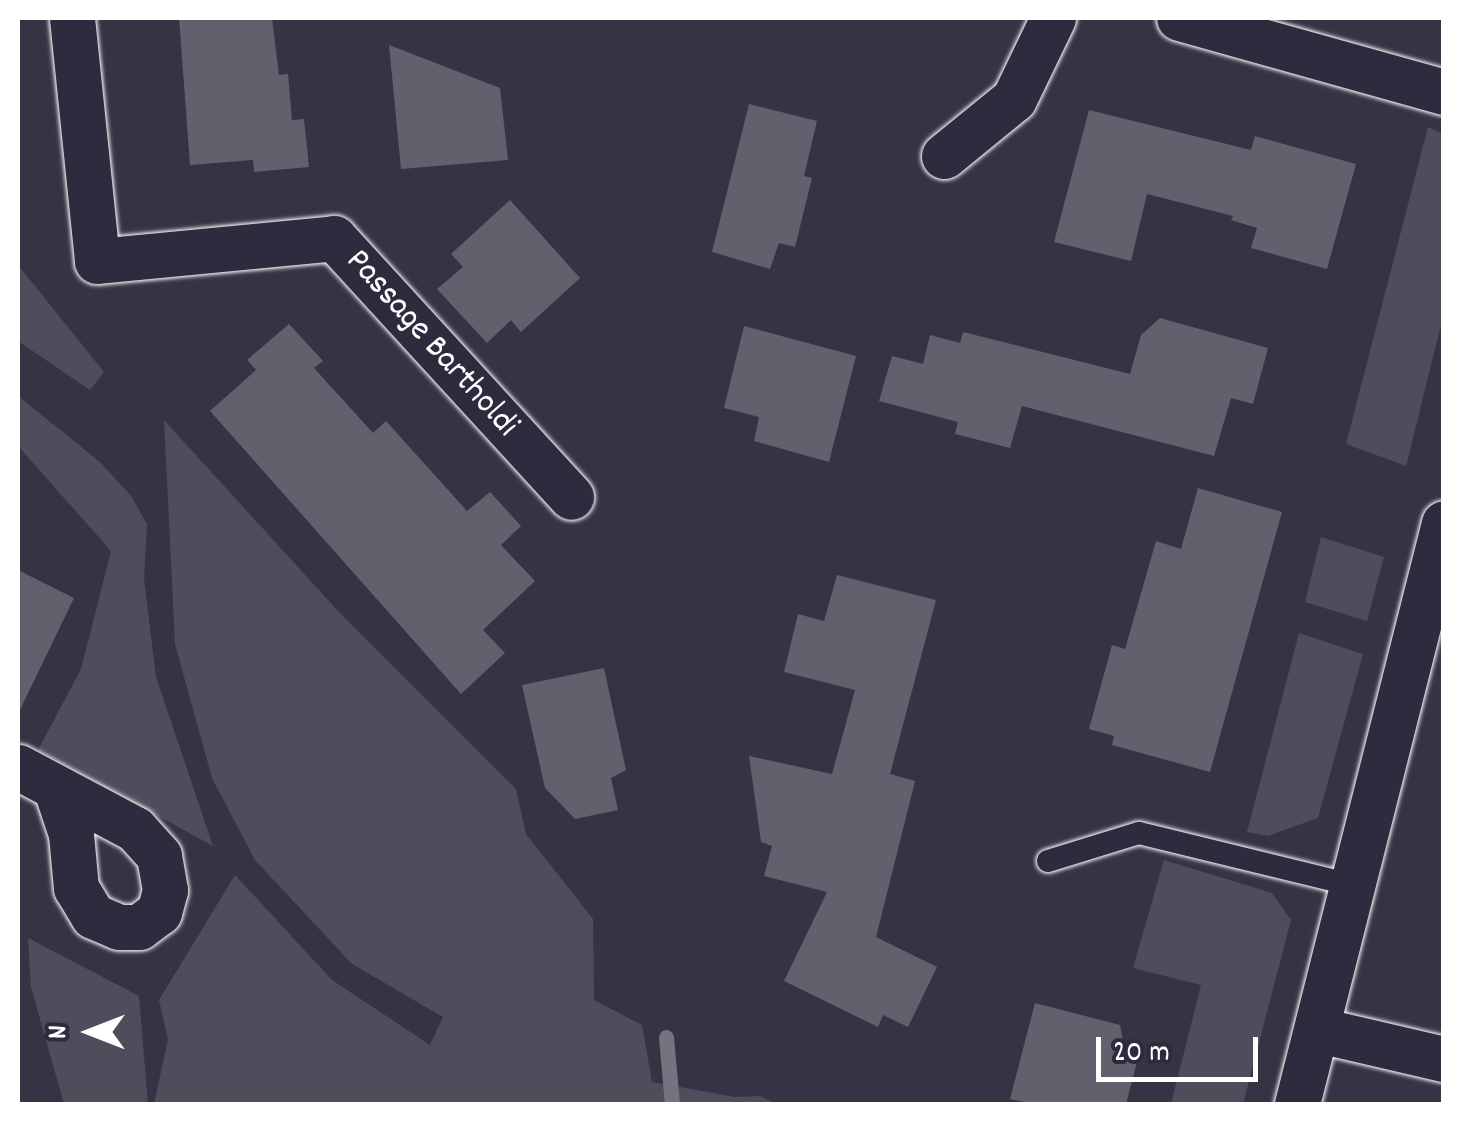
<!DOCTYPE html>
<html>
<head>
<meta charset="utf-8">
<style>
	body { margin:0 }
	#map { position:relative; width:1461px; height:1122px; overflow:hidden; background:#373345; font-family:Dekko,sans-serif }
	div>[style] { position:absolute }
	.green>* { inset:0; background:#514c5c }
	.stream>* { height:15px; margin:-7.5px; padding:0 7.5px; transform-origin:7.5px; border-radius:7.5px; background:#76737f }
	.building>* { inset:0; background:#635f6d }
	.roads { filter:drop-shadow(0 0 2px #fff) drop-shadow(0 0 2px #fff) }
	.lane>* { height:22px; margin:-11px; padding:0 11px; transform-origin:11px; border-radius:11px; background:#2f2a3d }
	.street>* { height:45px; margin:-22.5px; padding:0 22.5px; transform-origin:22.5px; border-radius:22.5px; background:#2f2a3d }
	span { translate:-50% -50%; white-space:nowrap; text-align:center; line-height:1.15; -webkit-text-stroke:8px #2f2a3d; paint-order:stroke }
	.street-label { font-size:35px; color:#fff }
	.frame { position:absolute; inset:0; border:20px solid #fff; pointer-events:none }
	.north { position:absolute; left:40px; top:982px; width:100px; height:100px; -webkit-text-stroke:8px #2f2a3d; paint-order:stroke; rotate:270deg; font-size:28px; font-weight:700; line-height:40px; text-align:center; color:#fff }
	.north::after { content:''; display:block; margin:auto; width:35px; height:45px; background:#fff; clip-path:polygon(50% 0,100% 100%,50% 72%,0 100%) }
	.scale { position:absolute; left:1096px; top:1037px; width:162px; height:45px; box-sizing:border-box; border:5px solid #fff; border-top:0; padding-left:12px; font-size:30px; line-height:35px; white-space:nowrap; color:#fff; -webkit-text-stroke:8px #2f2a3d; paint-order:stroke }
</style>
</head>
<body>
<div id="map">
	<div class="green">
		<i style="clip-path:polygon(1428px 127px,1443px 134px,1443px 317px,1406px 466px,1346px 444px)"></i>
		<i style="clip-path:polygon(18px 265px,104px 372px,90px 390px,18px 341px)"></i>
		<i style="clip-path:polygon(18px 396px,100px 462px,131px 496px,147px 524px,144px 579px,156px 677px,213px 846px,38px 750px,81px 669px,111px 551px,18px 446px)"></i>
		<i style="clip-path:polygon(164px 420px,338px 611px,516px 789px,526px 834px,593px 919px,594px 1000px,642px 1025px,652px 1082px,735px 1097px,760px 1096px,776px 1104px,154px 1104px,168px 1039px,159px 1000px,235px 875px,332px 980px,430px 1045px,443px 1017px,352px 964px,255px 860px,212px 778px,175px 644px)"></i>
		<i style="clip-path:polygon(1321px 537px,1384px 557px,1367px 621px,1305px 602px)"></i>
		<i style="clip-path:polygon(1299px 633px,1363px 654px,1318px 818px,1268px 836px,1247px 832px)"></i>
		<i style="clip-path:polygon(1164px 860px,1272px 893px,1291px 920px,1243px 1104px,1171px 1104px,1201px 985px,1133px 968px)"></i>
		<i style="clip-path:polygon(28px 938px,139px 996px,148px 1104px,64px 1104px,31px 987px)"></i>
	</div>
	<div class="stream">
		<i style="left:666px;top:1037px;width:67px;rotate:84.9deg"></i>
	</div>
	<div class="building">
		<i style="clip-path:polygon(179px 18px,272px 18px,279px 75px,288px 74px,292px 120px,304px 119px,309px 167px,254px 172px,253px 160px,190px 165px)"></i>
		<i style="clip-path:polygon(389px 45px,500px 88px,508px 160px,401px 169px)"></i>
		<i style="clip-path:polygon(749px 104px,817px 121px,804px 176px,812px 178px,795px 247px,779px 243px,770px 269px,712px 252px)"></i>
		<i style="clip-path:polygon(1089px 110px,1251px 150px,1255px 136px,1356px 164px,1327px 269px,1251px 248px,1257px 228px,1231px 220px,1233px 216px,1147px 194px,1131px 261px,1054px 242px)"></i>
		<i style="clip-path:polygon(510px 200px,580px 278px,521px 332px,511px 320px,487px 343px,437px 289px,463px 267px,451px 254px)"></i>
		<i style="clip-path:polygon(1160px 318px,1268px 348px,1253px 404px,1231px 398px,1214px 456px,1022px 406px,1010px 448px,955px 434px,958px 422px,879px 401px,892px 356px,923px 364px,930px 335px,960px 343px,963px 332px,1130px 374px,1141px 335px)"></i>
		<i style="clip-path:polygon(289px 324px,323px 361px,314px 368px,373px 433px,386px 421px,467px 511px,490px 492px,521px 526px,501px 545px,535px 581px,483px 630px,505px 653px,461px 694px,210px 411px,256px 370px,247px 360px)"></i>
		<i style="clip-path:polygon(744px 326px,856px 356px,829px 462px,754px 441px,759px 417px,724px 408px)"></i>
		<i style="clip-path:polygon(1198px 488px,1282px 512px,1210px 772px,1112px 745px,1114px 736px,1089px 729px,1112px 645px,1125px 649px,1156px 541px,1181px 549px)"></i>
		<i style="clip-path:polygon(18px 570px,74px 598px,18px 714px)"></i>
		<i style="clip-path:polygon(837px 575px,936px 600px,890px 774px,915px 781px,876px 937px,937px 967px,908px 1027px,883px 1015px,878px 1027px,784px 981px,827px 892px,764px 876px,772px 846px,761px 842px,749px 756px,832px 774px,855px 690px,784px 672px,798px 614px,824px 621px)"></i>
		<i style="clip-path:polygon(604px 668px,626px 770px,611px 778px,618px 810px,575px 819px,545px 788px,522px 685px)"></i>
		<i style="clip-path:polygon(1035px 1003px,1120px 1025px,1126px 1055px,1139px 1054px,1126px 1104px,1033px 1104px,1010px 1099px)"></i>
	</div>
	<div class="roads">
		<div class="lane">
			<i style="left:1048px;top:861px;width:95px;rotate:-17.1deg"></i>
			<i style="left:1139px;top:833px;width:219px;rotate:13.7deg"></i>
		</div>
		<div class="street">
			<i style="left:72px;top:18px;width:244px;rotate:84.1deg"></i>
			<i style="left:97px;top:261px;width:238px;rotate:-5.5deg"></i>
			<i style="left:334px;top:238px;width:351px;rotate:47.5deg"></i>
			<i style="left:1179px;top:18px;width:275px;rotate:15.6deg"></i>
			<i style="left:944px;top:156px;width:90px;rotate:-39.2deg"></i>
			<i style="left:1014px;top:99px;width:90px;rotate:-64.3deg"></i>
			<i style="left:18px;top:767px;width:132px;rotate:27.9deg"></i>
			<i style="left:135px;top:829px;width:36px;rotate:48deg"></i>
			<i style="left:159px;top:856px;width:35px;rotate:80deg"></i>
			<i style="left:165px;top:890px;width:23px;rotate:105deg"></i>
			<i style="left:159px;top:912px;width:25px;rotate:143deg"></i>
			<i style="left:139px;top:927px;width:20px;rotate:180deg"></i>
			<i style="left:119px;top:927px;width:28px;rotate:-157deg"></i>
			<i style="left:93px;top:916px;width:33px;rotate:-121deg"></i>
			<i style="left:76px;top:888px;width:54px;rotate:-95.3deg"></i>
			<i style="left:71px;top:834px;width:47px;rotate:-108.4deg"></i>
			<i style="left:1319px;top:1030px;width:128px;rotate:13.1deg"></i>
			<i style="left:1297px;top:1104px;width:599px;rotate:-75.8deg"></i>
		</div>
	</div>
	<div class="street-label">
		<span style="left:431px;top:344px;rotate:48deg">Passage Bartholdi</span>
	</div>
	<div class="frame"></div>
	<div class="north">N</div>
	<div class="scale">20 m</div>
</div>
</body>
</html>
